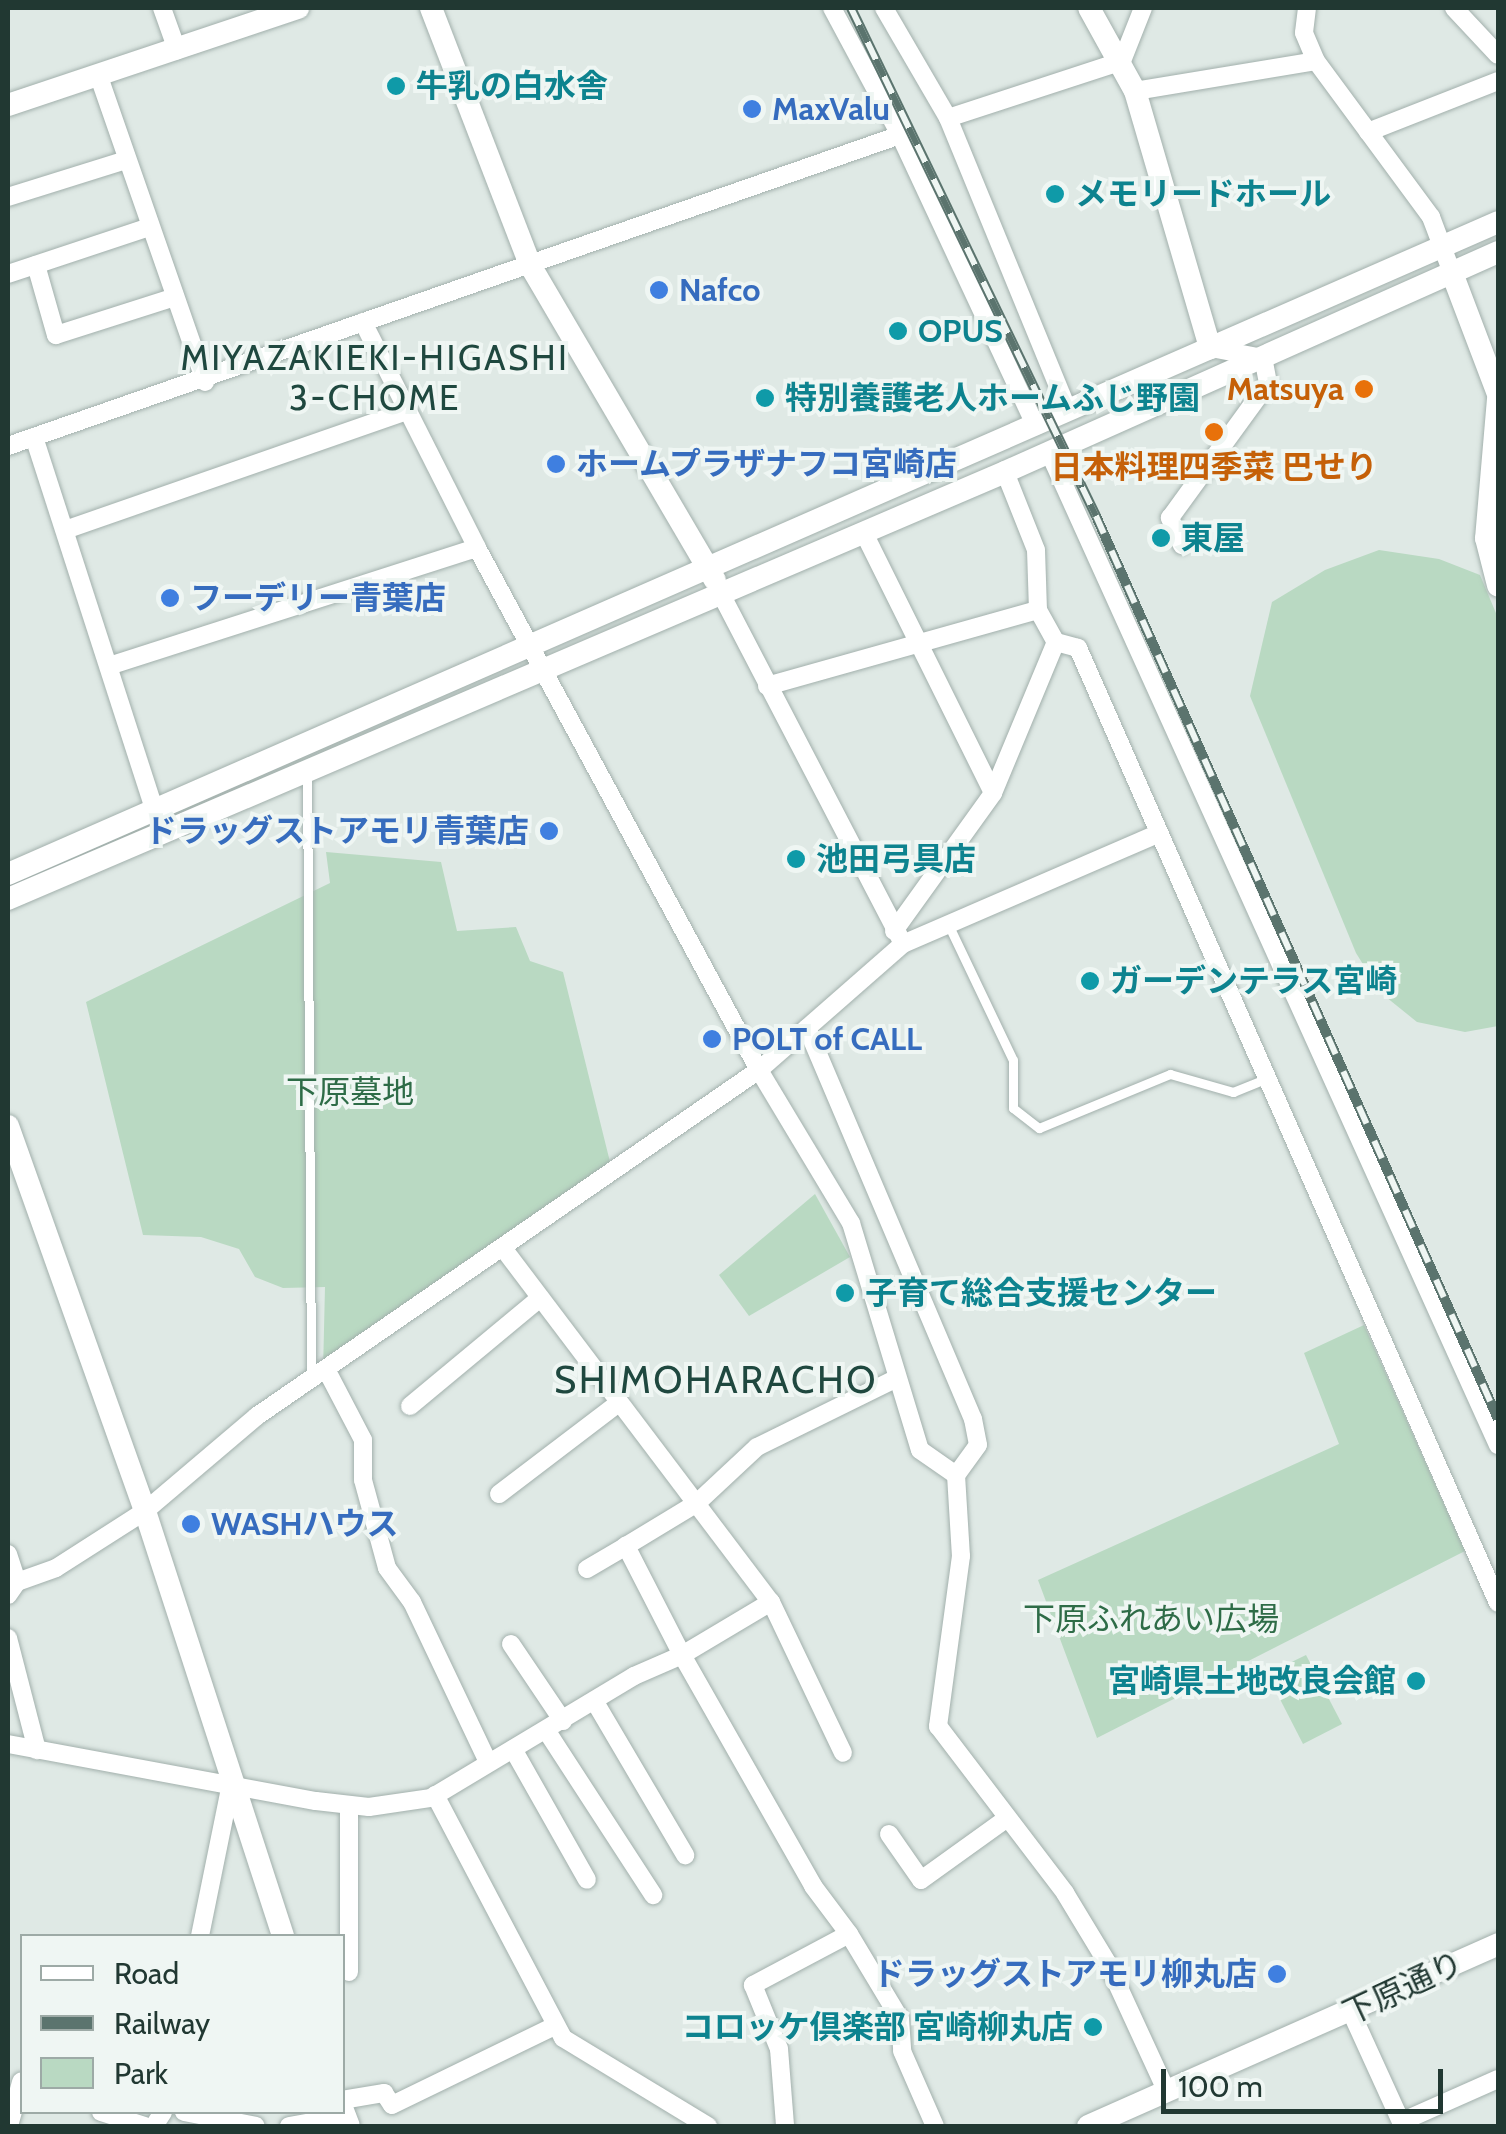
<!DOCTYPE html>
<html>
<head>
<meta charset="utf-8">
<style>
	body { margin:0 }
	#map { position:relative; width:1506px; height:2134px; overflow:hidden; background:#dfe9e5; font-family:Cabin,"Noto Sans JP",sans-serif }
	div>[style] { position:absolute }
	.green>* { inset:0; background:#b9d9c2 }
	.roads { filter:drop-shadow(0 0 2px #a2b0ac) drop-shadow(0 0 2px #a2b0ac) }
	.service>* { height:9px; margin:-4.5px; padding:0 4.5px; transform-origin:4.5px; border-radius:4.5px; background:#fff }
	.minor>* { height:18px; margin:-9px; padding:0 9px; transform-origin:9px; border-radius:9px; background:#fff }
	.tertiary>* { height:22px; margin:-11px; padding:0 11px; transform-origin:11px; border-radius:11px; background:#fff }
	.rail>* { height:10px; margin-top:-5px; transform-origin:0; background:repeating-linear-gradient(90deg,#eff6f3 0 19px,#5b746e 0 38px); box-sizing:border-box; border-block:2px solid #5b746e }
	.dots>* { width:28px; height:28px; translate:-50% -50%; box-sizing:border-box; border:5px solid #eff6f3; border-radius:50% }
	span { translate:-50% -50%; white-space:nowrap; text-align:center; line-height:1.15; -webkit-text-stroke:8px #eff6f3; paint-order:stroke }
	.culture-label { font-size:32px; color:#0d838f; font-weight:700 }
	.left { translate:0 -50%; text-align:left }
	.right { translate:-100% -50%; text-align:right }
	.shop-label { font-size:32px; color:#366cbe; font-weight:700 }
	.food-label { font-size:32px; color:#c56008; font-weight:700 }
	.park-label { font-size:32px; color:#2e6c47 }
	.street-label { font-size:32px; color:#213832 }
	.neighbourhood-label { font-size:35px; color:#1f483f; letter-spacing:2.5px }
	.quarter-label { font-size:38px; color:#1f483f; letter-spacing:2.5px }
	.frame { position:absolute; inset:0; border:10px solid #213832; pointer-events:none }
	.legend { position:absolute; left:20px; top:1934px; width:325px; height:180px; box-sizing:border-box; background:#eff6f3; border:2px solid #9daaa6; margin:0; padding:12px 18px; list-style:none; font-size:30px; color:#213832 }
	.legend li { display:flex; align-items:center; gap:20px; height:50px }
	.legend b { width:50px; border:2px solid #9daaa6 }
	.scale { position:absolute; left:1161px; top:2069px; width:282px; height:45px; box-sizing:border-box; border:5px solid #213832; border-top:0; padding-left:12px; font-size:30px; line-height:35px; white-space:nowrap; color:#213832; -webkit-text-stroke:8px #eff6f3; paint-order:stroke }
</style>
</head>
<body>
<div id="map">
	<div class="green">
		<i style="clip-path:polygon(1379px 550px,1439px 559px,1480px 575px,1498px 618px,1498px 1026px,1465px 1032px,1417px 1022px,1381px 993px,1356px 953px,1250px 696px,1272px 602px,1325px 570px)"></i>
		<i style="clip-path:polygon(326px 852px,441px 862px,457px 931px,516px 927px,530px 961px,563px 972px,612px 1170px,323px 1371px,325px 1287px,283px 1288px,255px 1277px,239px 1249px,201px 1237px,143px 1235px,86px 1002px,330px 883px)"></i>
		<i style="clip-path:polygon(815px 1194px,850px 1257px,749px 1316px,719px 1275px)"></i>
		<i style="clip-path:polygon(1364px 1325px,1465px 1551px,1097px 1738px,1038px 1580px,1339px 1444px,1304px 1353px)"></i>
		<i style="clip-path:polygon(1306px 1655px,1342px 1724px,1303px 1744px,1267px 1674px)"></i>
	</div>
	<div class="roads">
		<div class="service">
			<i style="left:307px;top:772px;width:604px;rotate:89.62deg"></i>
			<i style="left:948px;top:924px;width:151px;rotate:64.5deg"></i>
			<i style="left:1013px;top:1060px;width:48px;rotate:90deg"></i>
			<i style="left:1013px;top:1108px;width:33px;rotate:38deg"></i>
			<i style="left:1039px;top:1128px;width:142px;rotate:-22.4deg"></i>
			<i style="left:1170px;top:1074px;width:66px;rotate:15.9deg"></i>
			<i style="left:1233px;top:1092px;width:37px;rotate:-22deg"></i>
		</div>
		<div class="minor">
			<i style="left:162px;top:8px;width:45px;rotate:70.3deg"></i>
			<i style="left:832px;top:8px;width:144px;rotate:61.8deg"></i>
			<i style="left:900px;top:135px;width:321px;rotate:65deg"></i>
			<i style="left:884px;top:8px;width:127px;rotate:59.8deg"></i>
			<i style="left:948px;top:118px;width:316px;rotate:67.7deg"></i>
			<i style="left:1307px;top:8px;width:25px;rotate:97deg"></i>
			<i style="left:1304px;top:33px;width:30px;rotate:67deg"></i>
			<i style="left:1316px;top:61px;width:194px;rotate:53.6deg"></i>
			<i style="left:1431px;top:217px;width:60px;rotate:69.4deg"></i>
			<i style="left:1454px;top:8px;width:64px;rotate:46.9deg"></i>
			<i style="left:98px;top:74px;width:326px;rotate:70.8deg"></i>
			<i style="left:1135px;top:91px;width:183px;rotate:-9.4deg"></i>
			<i style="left:948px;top:118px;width:183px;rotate:-18.1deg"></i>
			<i style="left:1122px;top:61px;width:57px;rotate:-68.4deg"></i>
			<i style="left:1368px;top:132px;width:140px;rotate:-21.4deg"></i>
			<i style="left:8px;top:197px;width:124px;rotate:-17.4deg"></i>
			<i style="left:36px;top:265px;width:73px;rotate:74.1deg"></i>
			<i style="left:56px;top:335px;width:125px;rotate:-17.7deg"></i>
			<i style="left:8px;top:274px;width:149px;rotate:-18.4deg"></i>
			<i style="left:363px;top:322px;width:253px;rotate:63.2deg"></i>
			<i style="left:477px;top:548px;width:593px;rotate:61.62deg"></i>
			<i style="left:759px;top:1070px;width:179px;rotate:59deg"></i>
			<i style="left:851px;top:1223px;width:237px;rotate:73.1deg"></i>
			<i style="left:920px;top:1450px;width:44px;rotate:34.8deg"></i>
			<i style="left:34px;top:437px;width:391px;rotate:72.1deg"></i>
			<i style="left:8px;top:446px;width:945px;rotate:-19.22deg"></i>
			<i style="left:1049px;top:452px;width:1090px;rotate:65.67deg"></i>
			<i style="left:1005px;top:472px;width:84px;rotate:68.3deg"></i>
			<i style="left:1036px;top:550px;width:60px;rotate:88.1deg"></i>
			<i style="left:1038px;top:610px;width:37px;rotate:61deg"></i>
			<i style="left:1056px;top:642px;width:23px;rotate:15deg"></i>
			<i style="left:1078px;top:648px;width:1043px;rotate:66.26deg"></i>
			<i style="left:65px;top:530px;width:362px;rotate:-19.2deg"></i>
			<i style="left:864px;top:533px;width:290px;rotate:63.6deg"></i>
			<i style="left:1182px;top:545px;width:30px;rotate:-114deg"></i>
			<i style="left:1170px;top:518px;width:167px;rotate:-54deg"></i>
			<i style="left:1268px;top:383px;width:25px;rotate:-101deg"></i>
			<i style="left:1263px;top:358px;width:53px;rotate:-169.1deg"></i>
			<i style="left:721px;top:594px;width:394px;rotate:62.5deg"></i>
			<i style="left:112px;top:665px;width:383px;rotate:-17.8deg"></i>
			<i style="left:767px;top:686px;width:281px;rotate:-15.7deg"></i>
			<i style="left:894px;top:931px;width:170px;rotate:-54.3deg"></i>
			<i style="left:993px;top:793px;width:164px;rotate:-67.4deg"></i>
			<i style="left:807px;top:1028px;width:425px;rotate:67deg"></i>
			<i style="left:973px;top:1419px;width:26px;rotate:79deg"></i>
			<i style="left:978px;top:1445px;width:37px;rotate:126deg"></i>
			<i style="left:956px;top:1475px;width:81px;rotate:86.5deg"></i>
			<i style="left:961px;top:1556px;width:172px;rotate:97.7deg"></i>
			<i style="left:938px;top:1726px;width:210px;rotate:52.7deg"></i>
			<i style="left:1065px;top:1893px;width:83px;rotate:58.8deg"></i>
			<i style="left:1108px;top:1964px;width:141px;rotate:65.3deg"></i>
			<i style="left:503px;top:1248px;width:444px;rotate:52.9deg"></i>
			<i style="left:771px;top:1602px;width:167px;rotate:64.5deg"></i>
			<i style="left:327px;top:1371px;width:78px;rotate:62.4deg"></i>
			<i style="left:363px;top:1440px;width:40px;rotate:90deg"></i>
			<i style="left:363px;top:1480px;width:91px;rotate:74.7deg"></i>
			<i style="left:387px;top:1568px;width:42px;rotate:53.7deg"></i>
			<i style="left:412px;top:1602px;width:177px;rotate:64.6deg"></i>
			<i style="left:410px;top:1406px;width:169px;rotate:-39.7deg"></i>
			<i style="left:499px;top:1494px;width:148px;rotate:-37.3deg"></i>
			<i style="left:8px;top:1554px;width:29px;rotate:72deg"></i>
			<i style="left:587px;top:1569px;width:45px;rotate:-30.5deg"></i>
			<i style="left:8px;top:1595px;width:16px;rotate:-55deg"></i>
			<i style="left:17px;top:1582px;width:41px;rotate:-19.7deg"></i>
			<i style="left:56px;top:1568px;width:106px;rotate:-32.6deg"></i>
			<i style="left:145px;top:1511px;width:147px;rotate:-40.3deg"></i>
			<i style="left:257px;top:1416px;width:610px;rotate:-34.58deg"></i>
			<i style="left:759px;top:1070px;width:191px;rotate:-41.2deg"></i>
			<i style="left:903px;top:944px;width:279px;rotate:-23.4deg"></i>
			<i style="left:771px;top:1602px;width:104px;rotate:149.2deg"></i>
			<i style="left:682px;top:1655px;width:266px;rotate:60.4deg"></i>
			<i style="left:813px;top:1886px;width:60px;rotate:53.1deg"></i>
			<i style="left:849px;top:1934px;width:109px;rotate:152deg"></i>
			<i style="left:753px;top:1985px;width:69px;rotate:67.9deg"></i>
			<i style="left:779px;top:2049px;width:77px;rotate:85.5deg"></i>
			<i style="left:8px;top:1638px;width:116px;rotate:75.5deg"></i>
			<i style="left:511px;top:1644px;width:93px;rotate:56deg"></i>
			<i style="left:595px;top:1702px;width:178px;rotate:59.5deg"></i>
			<i style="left:546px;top:1730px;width:197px;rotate:57deg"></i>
			<i style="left:8px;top:1744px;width:313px;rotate:10.5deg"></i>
			<i style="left:316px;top:1801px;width:53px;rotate:6.5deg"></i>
			<i style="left:369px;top:1807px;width:63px;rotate:-8.3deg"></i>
			<i style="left:431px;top:1798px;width:237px;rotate:-31deg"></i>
			<i style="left:634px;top:1676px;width:52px;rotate:-23.6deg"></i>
			<i style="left:682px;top:1655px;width:123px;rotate:-117.2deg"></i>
			<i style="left:626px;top:1546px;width:83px;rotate:-31.2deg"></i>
			<i style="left:697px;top:1503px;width:82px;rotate:-43deg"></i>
			<i style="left:757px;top:1447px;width:154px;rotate:-26.2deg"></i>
			<i style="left:513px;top:1749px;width:150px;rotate:60.5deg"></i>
			<i style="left:435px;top:1795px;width:275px;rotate:62.2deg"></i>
			<i style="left:563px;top:2038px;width:170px;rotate:31.3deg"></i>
			<i style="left:349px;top:1805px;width:167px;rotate:90deg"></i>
			<i style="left:889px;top:1834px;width:56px;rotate:55.2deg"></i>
			<i style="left:921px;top:1880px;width:105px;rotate:-35.7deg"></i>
			<i style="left:849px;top:1934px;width:99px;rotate:59deg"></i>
			<i style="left:900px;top:2019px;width:32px;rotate:86deg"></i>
			<i style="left:902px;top:2051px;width:82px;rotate:66.3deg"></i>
			<i style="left:200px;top:1936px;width:155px;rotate:-78.5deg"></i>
			<i style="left:1351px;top:2012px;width:125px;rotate:65.5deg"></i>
			<i style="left:342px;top:2100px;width:43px;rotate:-9.5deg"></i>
			<i style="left:384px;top:2093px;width:14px;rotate:56deg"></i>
			<i style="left:392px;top:2105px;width:181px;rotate:-25.9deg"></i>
			<i style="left:101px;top:2112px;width:46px;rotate:17.7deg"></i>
			<i style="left:184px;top:2112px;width:73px;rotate:11deg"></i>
			<i style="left:1401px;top:2122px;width:106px;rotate:-23.9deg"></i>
			<i style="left:9px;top:2126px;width:46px;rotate:-74.7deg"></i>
			<i style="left:154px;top:2126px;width:17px;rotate:-57deg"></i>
			<i style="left:289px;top:2126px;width:27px;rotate:-10deg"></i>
			<i style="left:315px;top:2126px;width:31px;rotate:-22deg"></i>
		</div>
		<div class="tertiary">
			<i style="left:431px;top:8px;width:275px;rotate:68.9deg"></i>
			<i style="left:530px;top:265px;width:365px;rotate:59.6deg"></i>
			<i style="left:1089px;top:8px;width:95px;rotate:61deg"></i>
			<i style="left:1135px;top:91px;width:268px;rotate:73.7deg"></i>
			<i style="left:8px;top:105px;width:306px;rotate:-18.5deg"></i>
			<i style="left:1452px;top:273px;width:129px;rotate:69.2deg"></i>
			<i style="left:1498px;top:399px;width:140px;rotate:94.9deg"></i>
			<i style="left:1486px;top:538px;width:49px;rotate:75.7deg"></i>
			<i style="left:8px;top:874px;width:1626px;rotate:-23.63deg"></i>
			<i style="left:8px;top:899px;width:1085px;rotate:-23.18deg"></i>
			<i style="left:1005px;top:472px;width:540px;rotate:-24.05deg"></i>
			<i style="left:8px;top:1126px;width:409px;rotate:70.4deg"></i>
			<i style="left:145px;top:1511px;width:447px;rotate:72deg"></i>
			<i style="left:342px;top:2108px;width:19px;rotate:69deg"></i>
			<i style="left:1088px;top:2126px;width:449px;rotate:-23.9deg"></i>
		</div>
	</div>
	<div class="rail">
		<i style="left:851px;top:8px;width:564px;rotate:64.25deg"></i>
		<i style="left:1096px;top:516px;width:988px;rotate:66deg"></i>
	</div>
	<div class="dots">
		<i style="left:396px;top:86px;background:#0f9aa8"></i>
		<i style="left:752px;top:109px;background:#3f7fe0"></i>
		<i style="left:1055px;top:194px;background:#0f9aa8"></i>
		<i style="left:659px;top:290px;background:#3f7fe0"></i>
		<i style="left:898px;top:331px;background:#0f9aa8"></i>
		<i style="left:1364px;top:389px;background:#e8710a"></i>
		<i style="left:765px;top:398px;background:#0f9aa8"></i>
		<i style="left:1214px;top:432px;background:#e8710a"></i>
		<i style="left:556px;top:464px;background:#3f7fe0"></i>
		<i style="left:1161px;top:538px;background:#0f9aa8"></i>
		<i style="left:170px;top:598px;background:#3f7fe0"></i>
		<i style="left:549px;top:831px;background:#3f7fe0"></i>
		<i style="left:796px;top:859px;background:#0f9aa8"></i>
		<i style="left:1090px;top:981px;background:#0f9aa8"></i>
		<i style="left:712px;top:1039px;background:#3f7fe0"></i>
		<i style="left:845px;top:1293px;background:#0f9aa8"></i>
		<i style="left:191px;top:1524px;background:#3f7fe0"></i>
		<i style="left:1416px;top:1681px;background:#0f9aa8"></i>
		<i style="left:1277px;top:1974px;background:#3f7fe0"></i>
		<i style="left:1093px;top:2027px;background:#0f9aa8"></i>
	</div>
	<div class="culture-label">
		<span class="left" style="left:416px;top:86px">牛乳の白水舎</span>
		<span class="left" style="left:1075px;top:194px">メモリードホール</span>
		<span class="left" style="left:918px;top:331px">OPUS</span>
		<span class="left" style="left:785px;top:398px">特別養護老人ホームふじ野園</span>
		<span class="left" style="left:1181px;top:538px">東屋</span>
		<span class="left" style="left:816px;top:859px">池田弓具店</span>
		<span class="left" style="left:1110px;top:981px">ガーデンテラス宮崎</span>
		<span class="left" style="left:865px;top:1293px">子育て総合支援センター</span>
		<span class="right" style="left:1396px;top:1681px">宮崎県土地改良会館</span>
		<span class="right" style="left:1073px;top:2027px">コロッケ倶楽部 宮崎柳丸店</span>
	</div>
	<div class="shop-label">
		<span class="left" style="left:772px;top:109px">MaxValu</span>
		<span class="left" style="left:679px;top:290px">Nafco</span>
		<span class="left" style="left:576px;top:464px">ホームプラザナフコ宮崎店</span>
		<span class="left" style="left:190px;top:598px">フーデリー青葉店</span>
		<span class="right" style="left:529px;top:831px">ドラッグストアモリ青葉店</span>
		<span class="left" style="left:732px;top:1039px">POLT of CALL</span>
		<span class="left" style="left:211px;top:1524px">WASHハウス</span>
		<span class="right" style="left:1257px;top:1974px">ドラッグストアモリ柳丸店</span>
	</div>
	<div class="food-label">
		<span class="right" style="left:1344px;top:389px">Matsuya</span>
		<span style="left:1214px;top:467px">日本料理四季菜 巴せり</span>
	</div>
	<div class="park-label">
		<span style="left:350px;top:1092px">下原墓地</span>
		<span style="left:1151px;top:1619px">下原ふれあい広場</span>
	</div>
	<div class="street-label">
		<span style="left:1403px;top:1988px;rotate:-25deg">下原通り</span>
	</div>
	<div class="neighbourhood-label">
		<span style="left:375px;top:378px">MIYAZAKIEKI-HIGASHI<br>3-CHOME</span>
	</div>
	<div class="quarter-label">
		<span style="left:716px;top:1380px">SHIMOHARACHO</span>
	</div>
	<div class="frame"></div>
	<ul class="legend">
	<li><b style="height:12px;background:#fff"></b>Road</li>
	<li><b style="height:12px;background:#5b746e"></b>Railway</li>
	<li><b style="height:28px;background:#b9d9c2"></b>Park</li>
	</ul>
	<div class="scale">100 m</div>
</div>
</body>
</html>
